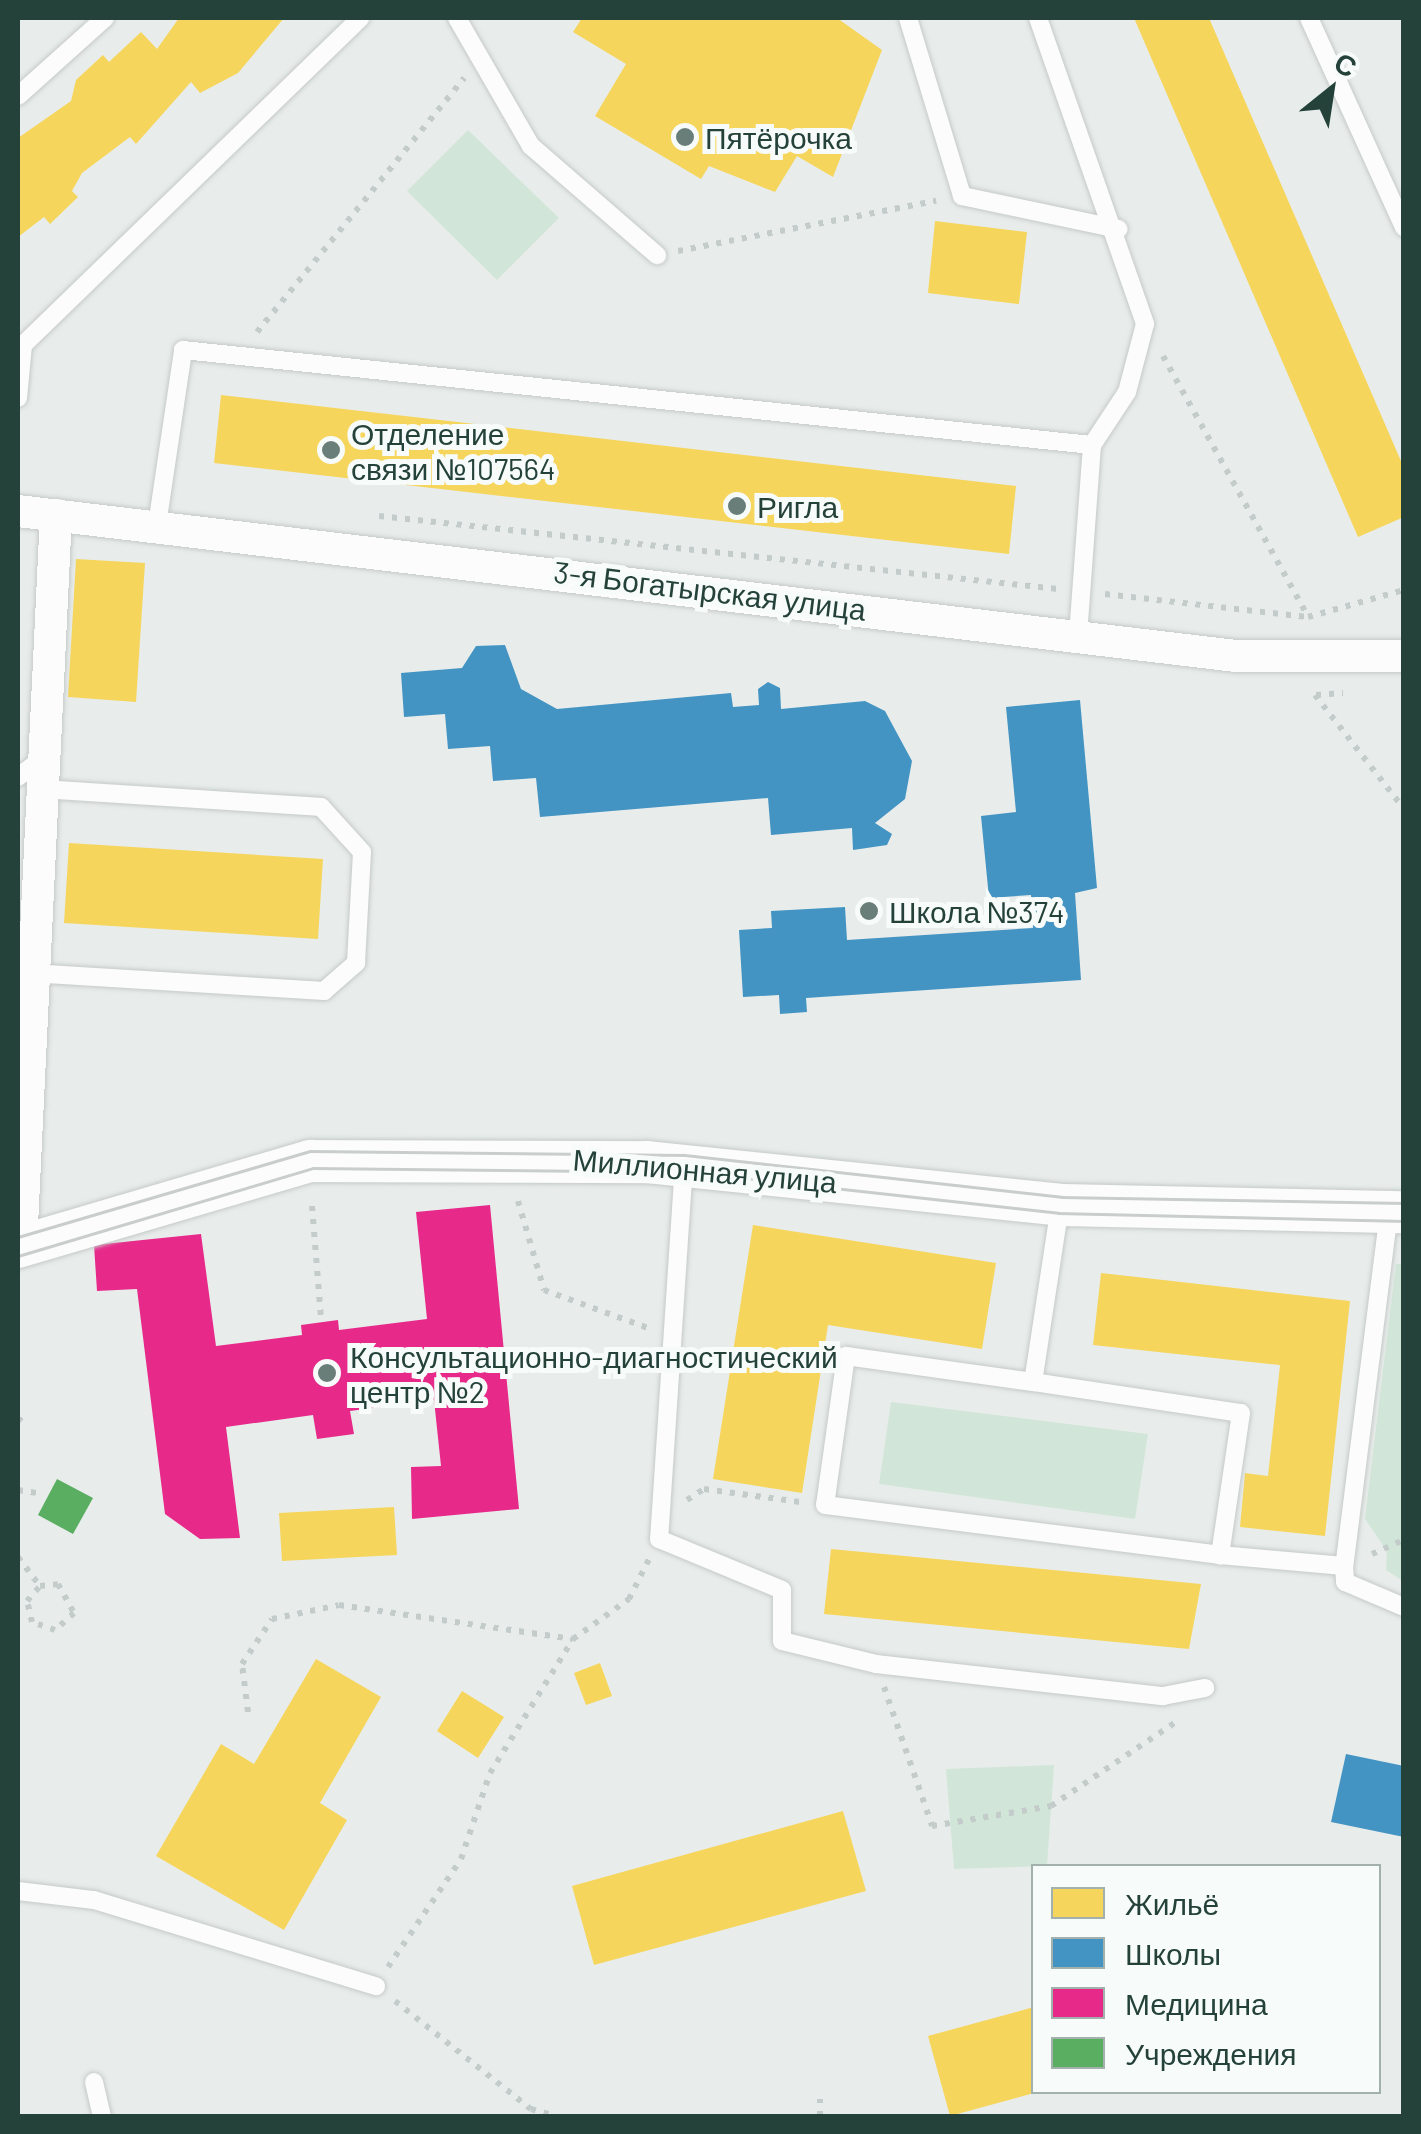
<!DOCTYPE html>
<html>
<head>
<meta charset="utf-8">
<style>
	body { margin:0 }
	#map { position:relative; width:1421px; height:2134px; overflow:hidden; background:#e8edeb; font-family:Barlow,sans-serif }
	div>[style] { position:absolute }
	.green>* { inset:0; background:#d1e6d8 }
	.homes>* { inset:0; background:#f6d55c }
	.schools>* { inset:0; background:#4393c3 }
	.health>* { inset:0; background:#e7298a }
	.public>* { inset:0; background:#5aae61 }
	.path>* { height:6px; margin-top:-3px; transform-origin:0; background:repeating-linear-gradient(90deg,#c3ccca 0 5px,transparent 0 13px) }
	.roads { filter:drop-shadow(0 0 2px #c5cac8) drop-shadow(0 0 2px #c5cac8) }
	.service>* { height:18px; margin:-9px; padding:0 9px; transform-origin:9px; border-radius:9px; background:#fcfcfc }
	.minor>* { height:32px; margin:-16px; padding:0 16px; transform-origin:16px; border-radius:16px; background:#fcfcfc }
	.tertiary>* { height:42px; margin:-21px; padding:0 21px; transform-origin:21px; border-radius:21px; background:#fcfcfc }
	.tram>* { height:2.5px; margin:-1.25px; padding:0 1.25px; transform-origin:1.25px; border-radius:1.25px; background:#c9cdcc }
	.dots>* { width:28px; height:28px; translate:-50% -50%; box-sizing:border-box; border:5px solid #f7fbf9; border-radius:50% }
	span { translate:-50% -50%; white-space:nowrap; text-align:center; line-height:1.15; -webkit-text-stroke:10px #f7fbf9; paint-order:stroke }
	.poi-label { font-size:30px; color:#24423a }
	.left { translate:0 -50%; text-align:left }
	.street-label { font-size:30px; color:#24423a }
	.frame { position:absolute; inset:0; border:20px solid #24423a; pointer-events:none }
	.legend { position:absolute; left:1031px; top:1864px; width:350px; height:230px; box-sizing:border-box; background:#f7fbf9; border:2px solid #a3b1ad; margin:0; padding:12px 18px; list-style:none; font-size:30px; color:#24423a }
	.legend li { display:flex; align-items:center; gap:20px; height:50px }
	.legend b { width:50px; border:2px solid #a3b1ad }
	.north { position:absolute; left:1281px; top:40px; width:100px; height:100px; -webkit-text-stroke:8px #f7fbf9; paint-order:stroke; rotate:30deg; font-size:28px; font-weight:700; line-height:40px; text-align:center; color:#24423a }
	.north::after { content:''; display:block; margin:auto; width:35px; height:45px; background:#24423a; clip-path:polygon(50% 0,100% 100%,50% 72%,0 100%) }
</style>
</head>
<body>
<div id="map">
	<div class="green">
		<i style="clip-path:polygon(468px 130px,559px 218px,497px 280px,407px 191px)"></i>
		<i style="clip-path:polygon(1396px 1264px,1404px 1264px,1403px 1581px,1386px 1570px,1387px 1551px,1365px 1519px)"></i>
		<i style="clip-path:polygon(891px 1402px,1148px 1434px,1135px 1519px,879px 1484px)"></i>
		<i style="clip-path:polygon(1054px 1765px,1047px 1866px,954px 1869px,946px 1769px)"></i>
	</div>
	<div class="homes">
		<i style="clip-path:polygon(179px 18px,284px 18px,238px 73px,200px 93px,191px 82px,136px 144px,130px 137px,82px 173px,72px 191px,78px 197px,50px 224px,44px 217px,18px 237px,18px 138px,71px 101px,76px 80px,103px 55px,109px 62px,141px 32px,157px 49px)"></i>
		<i style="clip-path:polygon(582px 18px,837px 18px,882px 50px,833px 177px,797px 156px,775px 192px,709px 166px,701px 179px,595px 116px,626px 64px,573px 32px)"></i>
		<i style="clip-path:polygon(1134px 18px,1209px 18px,1404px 468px,1404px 517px,1358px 537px)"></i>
		<i style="clip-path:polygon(935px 221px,1027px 232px,1019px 304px,928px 293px)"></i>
		<i style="clip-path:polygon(221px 395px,1016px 486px,1009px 554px,214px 463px)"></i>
		<i style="clip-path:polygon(76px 559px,145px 563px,136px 702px,68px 697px)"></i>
		<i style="clip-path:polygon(69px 843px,323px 859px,318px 939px,64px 923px)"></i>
		<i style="clip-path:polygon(753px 1225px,996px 1263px,982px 1349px,828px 1325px,802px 1493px,713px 1479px)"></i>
		<i style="clip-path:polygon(1101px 1273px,1350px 1301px,1325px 1536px,1240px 1527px,1245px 1473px,1268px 1476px,1280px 1365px,1093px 1345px)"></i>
		<i style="clip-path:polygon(394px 1507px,397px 1555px,282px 1561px,279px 1513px)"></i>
		<i style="clip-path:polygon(831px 1549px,1201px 1584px,1189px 1649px,824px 1614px)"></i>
		<i style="clip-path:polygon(316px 1659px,381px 1697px,320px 1803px,347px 1820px,284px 1930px,156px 1856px,221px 1744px,254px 1764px)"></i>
		<i style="clip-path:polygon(600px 1663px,612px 1696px,586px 1705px,574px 1673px)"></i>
		<i style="clip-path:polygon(462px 1691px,504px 1717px,478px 1758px,437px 1731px)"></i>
		<i style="clip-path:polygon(843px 1811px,866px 1891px,594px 1965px,572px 1886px)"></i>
		<i style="clip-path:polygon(1034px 2007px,1034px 2093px,950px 2116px,928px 2036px)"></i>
	</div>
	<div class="schools">
		<i style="clip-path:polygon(505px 645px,521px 689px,557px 709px,731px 693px,733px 707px,759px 705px,758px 689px,768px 682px,780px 688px,781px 709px,865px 701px,885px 711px,912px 761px,905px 799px,875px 823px,892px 834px,887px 845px,853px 850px,852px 828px,771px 835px,768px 798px,540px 817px,536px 778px,493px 781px,490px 746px,448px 749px,445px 714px,404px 717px,401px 673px,462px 668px,476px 646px)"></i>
		<i style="clip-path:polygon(1080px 700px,1097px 888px,1075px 893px,1081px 980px,806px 998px,807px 1012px,780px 1014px,779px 995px,743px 997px,739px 930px,772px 928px,771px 911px,845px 907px,847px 940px,1033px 928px,1031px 895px,989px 898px,981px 816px,1016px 812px,1006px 707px)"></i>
		<i style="clip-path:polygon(1346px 1754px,1404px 1766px,1404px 1837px,1331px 1822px)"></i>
	</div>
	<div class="health">
		<i style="clip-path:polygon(490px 1205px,519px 1509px,412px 1519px,411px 1467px,441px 1466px,434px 1400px,350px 1411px,354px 1434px,317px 1439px,313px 1415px,226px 1427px,240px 1538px,200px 1539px,165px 1514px,137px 1289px,97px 1291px,94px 1245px,201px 1234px,216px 1346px,302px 1335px,301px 1325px,338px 1320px,339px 1330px,427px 1319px,416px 1212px)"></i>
	</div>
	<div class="public">
		<i style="clip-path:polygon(57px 1479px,93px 1498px,73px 1534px,38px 1515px)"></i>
	</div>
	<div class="path">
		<i style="left:678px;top:251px;width:263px;rotate:-11deg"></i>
		<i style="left:257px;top:332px;width:328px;rotate:-50.8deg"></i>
		<i style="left:1163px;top:356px;width:298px;rotate:60.9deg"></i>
		<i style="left:379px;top:516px;width:683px;rotate:6.14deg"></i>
		<i style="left:1105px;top:594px;width:204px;rotate:6.5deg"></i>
		<i style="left:1308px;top:617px;width:100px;rotate:-15.7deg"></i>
		<i style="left:1315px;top:695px;width:145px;rotate:52deg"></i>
		<i style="left:1316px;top:695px;width:27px;rotate:-4deg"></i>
		<i style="left:518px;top:1201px;width:93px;rotate:73.7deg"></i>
		<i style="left:544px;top:1290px;width:111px;rotate:20.1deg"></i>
		<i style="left:312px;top:1206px;width:111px;rotate:85.4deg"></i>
		<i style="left:18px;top:1421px;width:9px;rotate:-49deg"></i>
		<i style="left:18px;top:1490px;width:19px;rotate:9deg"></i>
		<i style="left:687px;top:1500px;width:20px;rotate:-33deg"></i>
		<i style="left:704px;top:1489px;width:97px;rotate:7.7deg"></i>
		<i style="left:1372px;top:1554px;width:35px;rotate:-24deg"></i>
		<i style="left:18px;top:1557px;width:36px;rotate:53deg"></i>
		<i style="left:58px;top:1584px;width:33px;rotate:61deg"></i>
		<i style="left:74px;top:1613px;width:25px;rotate:138deg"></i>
		<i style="left:55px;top:1630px;width:24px;rotate:-161deg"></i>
		<i style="left:32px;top:1622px;width:22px;rotate:-103deg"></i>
		<i style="left:27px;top:1601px;width:20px;rotate:-49deg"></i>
		<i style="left:40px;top:1586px;width:18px;rotate:-6deg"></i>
		<i style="left:884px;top:1687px;width:147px;rotate:70.9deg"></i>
		<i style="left:932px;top:1826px;width:121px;rotate:-9.5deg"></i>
		<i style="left:1051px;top:1806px;width:154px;rotate:-33.9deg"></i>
		<i style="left:248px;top:1712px;width:48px;rotate:-97.1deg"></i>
		<i style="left:242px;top:1664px;width:54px;rotate:-56.3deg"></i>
		<i style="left:272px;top:1619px;width:68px;rotate:-11.8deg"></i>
		<i style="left:339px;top:1605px;width:236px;rotate:8.3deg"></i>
		<i style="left:388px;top:1967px;width:130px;rotate:-55.9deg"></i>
		<i style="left:461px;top:1859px;width:91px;rotate:-71.4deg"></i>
		<i style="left:490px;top:1773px;width:158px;rotate:-58.2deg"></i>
		<i style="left:573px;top:1639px;width:69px;rotate:-35.5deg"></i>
		<i style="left:629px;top:1599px;width:45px;rotate:-63.4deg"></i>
		<i style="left:395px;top:2001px;width:174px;rotate:38.5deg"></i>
		<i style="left:531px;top:2109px;width:25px;rotate:16deg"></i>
		<i style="left:820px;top:2116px;width:17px;rotate:-90deg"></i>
	</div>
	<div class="roads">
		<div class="service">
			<i style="left:457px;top:18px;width:148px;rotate:60deg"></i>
			<i style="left:531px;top:146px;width:167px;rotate:40.9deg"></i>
			<i style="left:908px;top:18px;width:186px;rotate:73.1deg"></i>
			<i style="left:962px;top:196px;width:160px;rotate:11.9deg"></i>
			<i style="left:1038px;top:18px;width:324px;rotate:70.7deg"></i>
			<i style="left:1145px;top:324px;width:70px;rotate:104.8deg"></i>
			<i style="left:1127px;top:392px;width:64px;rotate:123.4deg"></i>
			<i style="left:1309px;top:18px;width:230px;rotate:65.6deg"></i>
			<i style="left:18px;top:96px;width:117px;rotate:-41.9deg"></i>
			<i style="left:18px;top:398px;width:53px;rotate:-84.6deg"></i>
			<i style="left:23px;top:345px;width:470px;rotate:-44.1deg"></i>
			<i style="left:157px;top:525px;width:177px;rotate:-81.5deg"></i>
			<i style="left:183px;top:350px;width:914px;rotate:5.97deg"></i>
			<i style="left:1092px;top:445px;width:191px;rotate:94.2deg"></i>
			<i style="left:18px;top:777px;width:30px;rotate:-37deg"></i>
			<i style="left:30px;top:973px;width:295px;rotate:3.5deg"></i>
			<i style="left:324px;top:991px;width:43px;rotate:-41.2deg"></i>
			<i style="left:356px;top:963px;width:111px;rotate:-86.9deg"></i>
			<i style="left:362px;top:852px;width:61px;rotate:-132.3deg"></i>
			<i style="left:321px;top:807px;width:283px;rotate:-176.3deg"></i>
			<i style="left:684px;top:1164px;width:376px;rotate:93.8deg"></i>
			<i style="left:659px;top:1539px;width:133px;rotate:22.5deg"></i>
			<i style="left:782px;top:1590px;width:51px;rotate:90deg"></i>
			<i style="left:782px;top:1641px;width:97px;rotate:13.7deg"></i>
			<i style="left:876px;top:1664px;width:289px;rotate:6.4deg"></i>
			<i style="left:1163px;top:1696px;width:43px;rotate:-10.8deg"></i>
			<i style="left:1060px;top:1206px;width:178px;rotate:98.7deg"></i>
			<i style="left:1033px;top:1382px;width:210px;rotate:8.5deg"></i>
			<i style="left:1241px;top:1413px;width:144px;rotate:98.4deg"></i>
			<i style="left:1220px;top:1555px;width:124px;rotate:5.1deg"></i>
			<i style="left:1389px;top:1212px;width:357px;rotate:97.2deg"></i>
			<i style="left:1344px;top:1566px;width:16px;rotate:86deg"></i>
			<i style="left:1345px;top:1582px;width:64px;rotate:23deg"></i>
			<i style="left:1033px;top:1382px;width:189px;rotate:-172.1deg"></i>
			<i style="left:846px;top:1356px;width:150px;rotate:98deg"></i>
			<i style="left:825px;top:1505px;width:398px;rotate:7.2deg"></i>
			<i style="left:18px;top:1891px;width:77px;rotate:6.8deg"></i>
			<i style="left:94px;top:1900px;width:295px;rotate:17deg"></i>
			<i style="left:94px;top:2082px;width:35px;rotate:77deg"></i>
		</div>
		<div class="minor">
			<i style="left:18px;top:511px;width:1226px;rotate:6.79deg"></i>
			<i style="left:1235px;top:656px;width:169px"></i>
			<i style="left:21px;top:1246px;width:732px;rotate:-87.26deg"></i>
		</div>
		<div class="tertiary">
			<i style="left:18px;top:1247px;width:305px;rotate:-16.4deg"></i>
			<i style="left:311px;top:1161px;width:336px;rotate:0.2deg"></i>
			<i style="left:647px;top:1162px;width:415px;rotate:5.9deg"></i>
			<i style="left:1060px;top:1205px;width:344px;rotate:1.2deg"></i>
		</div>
	</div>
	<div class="tram">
		<i style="left:18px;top:1237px;width:304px;rotate:-16.4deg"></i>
		<i style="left:310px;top:1151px;width:374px;rotate:0.6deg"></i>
		<i style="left:684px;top:1155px;width:380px;rotate:6.3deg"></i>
		<i style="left:1062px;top:1197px;width:342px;rotate:1deg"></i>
		<i style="left:18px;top:1256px;width:308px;rotate:-16.6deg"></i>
		<i style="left:313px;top:1168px;width:376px;rotate:0.6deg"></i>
		<i style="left:689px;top:1172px;width:371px;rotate:6.3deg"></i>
		<i style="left:1058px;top:1213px;width:346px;rotate:1.3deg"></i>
	</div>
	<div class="dots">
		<i style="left:685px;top:137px;background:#697e78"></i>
		<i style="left:331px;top:450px;background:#697e78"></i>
		<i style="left:737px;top:506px;background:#697e78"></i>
		<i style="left:869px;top:911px;background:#697e78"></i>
		<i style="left:327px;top:1373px;background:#697e78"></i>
	</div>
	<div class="poi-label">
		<span class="left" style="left:705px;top:137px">Пятёрочка</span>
		<span class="left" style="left:351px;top:450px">Отделение<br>связи №107564</span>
		<span class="left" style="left:757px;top:506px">Ригла</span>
		<span class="left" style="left:889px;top:911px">Школа №374</span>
		<span class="left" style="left:350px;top:1373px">Консультационно-диагностический<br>центр №2</span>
	</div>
	<div class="street-label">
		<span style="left:710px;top:590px;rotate:7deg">3-я Богатырская улица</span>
		<span style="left:705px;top:1170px;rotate:5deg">Миллионная улица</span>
	</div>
	<div class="frame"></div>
	<ul class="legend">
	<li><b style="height:28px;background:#f6d55c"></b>Жильё</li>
	<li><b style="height:28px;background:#4393c3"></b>Школы</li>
	<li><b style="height:28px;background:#e7298a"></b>Медицина</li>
	<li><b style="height:28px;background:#5aae61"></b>Учреждения</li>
	</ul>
	<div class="north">С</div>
</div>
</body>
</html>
